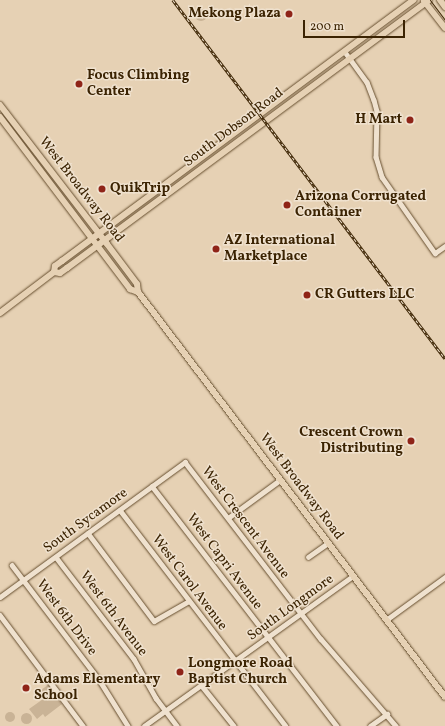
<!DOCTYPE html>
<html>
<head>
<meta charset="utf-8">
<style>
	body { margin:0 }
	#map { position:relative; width:445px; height:726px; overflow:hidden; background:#e6d1b4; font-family:Vollkorn,serif }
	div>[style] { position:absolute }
	.green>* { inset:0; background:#c9b396 }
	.round { border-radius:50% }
	.roads { filter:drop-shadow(0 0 1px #664e2e) drop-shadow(0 0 1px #664e2e) }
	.minor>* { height:4.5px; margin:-2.25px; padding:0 2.25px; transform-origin:2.25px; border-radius:2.25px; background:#efe1ce }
	.major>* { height:6px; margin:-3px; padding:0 3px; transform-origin:3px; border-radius:3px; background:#e6d1b4 }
	.tram>* { height:1px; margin:-0.5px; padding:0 0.5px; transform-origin:0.5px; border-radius:0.5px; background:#3b2302 }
	.rail>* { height:2.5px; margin-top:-1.25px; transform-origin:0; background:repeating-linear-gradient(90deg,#efe1ce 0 3px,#3b2302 0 6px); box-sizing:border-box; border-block:1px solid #3b2302 }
	.dots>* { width:11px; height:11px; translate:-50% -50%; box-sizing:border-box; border:2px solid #efe1ce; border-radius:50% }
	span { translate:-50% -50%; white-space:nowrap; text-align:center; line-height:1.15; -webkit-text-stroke:3px #efe1ce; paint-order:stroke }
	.poi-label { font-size:14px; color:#3b2302; font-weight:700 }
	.right { translate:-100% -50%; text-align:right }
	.left { translate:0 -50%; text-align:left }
	.street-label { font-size:14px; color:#3b2302 }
	.scale { position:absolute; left:303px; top:20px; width:102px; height:18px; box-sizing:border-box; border:2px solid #3b2302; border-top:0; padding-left:5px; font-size:12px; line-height:14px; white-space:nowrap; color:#3b2302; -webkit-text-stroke:3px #efe1ce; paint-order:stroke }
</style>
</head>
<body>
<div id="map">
	<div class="green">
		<i class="round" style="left:195px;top:9px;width:12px;height:12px"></i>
		<i style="clip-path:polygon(48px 685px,62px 704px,45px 717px,43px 714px,37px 719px,29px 709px,46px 697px,41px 690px)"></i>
		<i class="round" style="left:5px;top:712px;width:10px;height:10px"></i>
		<i class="round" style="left:20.5px;top:712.5px;width:11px;height:11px"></i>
	</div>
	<div class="roads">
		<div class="minor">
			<i style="left:345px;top:52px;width:37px;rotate:54deg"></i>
			<i style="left:367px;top:82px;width:19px;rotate:69deg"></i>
			<i style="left:374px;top:100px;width:11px;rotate:75deg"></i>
			<i style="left:377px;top:111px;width:46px;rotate:91.2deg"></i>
			<i style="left:376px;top:157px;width:21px;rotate:73deg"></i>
			<i style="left:382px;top:177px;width:93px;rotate:55.1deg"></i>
			<i style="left:435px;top:253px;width:12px;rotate:-35deg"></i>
			<i style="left:152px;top:486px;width:303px;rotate:52.4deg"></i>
			<i style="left:120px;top:510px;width:272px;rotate:52.5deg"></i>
			<i style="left:228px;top:518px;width:64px;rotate:-36.2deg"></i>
			<i style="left:88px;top:533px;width:110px;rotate:53.1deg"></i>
			<i style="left:154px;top:621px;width:40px;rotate:-29.7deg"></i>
			<i style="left:56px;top:557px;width:128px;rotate:52.6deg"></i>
			<i style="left:134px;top:659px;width:45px;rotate:60.6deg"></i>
			<i style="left:156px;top:698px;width:35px;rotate:53deg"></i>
			<i style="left:308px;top:557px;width:24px;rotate:-35deg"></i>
			<i style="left:12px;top:565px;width:146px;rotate:52.8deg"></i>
			<i style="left:100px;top:681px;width:53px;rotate:58.1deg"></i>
			<i style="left:0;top:597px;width:229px;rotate:-36.1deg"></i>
			<i style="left:185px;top:462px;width:223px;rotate:52.5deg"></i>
			<i style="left:321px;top:639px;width:115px;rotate:49.2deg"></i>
			<i style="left:0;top:615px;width:139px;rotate:53.2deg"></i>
			<i style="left:386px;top:620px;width:73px;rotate:-36.1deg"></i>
			<i style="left:202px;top:686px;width:51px;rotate:51.3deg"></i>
			<i style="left:144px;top:726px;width:257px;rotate:-35.7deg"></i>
			<i style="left:370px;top:726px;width:21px;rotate:-35deg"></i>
		</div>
		<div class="major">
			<i style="left:440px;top:0;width:9px;rotate:54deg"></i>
			<i style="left:424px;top:1px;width:34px;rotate:52deg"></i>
			<i style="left:0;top:105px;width:175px;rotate:52.4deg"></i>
			<i style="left:107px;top:244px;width:50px;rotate:53.1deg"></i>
			<i style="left:137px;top:284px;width:8px;rotate:83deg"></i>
			<i style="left:138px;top:292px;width:508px;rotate:52.84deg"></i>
			<i style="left:0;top:117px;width:216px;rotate:52.9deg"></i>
			<i style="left:130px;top:289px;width:9px;rotate:21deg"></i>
			<i style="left:54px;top:272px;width:6px;rotate:9deg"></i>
			<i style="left:60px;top:273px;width:9px;rotate:-36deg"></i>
			<i style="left:67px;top:268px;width:450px;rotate:-36.5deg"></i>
			<i style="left:0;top:313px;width:68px;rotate:-37.2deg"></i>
			<i style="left:54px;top:272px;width:6px;rotate:-81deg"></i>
			<i style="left:55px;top:266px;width:9px;rotate:-36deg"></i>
			<i style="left:62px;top:261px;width:438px;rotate:-36.6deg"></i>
		</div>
	</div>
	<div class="tram">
		<i style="left:430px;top:0;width:25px;rotate:53deg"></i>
	</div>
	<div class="rail">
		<i style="left:173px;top:0;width:450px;rotate:52.8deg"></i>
	</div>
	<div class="dots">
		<i style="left:289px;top:14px;background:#8f2418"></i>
		<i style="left:79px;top:84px;background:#8f2418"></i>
		<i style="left:410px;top:120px;background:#8f2418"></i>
		<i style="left:102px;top:189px;background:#8f2418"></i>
		<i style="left:287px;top:205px;background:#8f2418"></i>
		<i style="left:216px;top:249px;background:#8f2418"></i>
		<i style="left:307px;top:295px;background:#8f2418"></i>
		<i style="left:411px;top:441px;background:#8f2418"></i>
		<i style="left:180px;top:672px;background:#8f2418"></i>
		<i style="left:26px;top:688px;background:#8f2418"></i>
	</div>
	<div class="poi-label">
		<span class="right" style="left:281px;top:14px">Mekong Plaza</span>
		<span class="left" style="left:87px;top:84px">Focus Climbing<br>Center</span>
		<span class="right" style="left:402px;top:120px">H Mart</span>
		<span class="left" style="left:110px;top:189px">QuikTrip</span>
		<span class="left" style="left:295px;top:205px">Arizona Corrugated<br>Container</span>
		<span class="left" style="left:224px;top:249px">AZ International<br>Marketplace</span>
		<span class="left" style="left:315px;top:295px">CR Gutters LLC</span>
		<span class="right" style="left:403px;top:441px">Crescent Crown<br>Distributing</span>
		<span class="left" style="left:188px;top:672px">Longmore Road<br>Baptist Church</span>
		<span class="left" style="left:34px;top:688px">Adams Elementary<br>School</span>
	</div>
	<div class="street-label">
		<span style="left:234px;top:128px;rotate:-37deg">South Dobson Road</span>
		<span style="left:81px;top:190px;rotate:52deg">West Broadway Road</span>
		<span style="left:301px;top:487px;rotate:53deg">West Broadway Road</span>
		<span style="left:86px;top:521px;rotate:-36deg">South Sycamore</span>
		<span style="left:245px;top:523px;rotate:53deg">West Crescent Avenue</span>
		<span style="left:224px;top:562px;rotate:53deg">West Capri Avenue</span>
		<span style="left:189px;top:583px;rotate:53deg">West Carol Avenue</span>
		<span style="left:291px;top:608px;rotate:-36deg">South Longmore</span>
		<span style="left:113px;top:614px;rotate:53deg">West 6th Avenue</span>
		<span style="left:66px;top:618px;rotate:53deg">West 6th Drive</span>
	</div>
	<div class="scale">200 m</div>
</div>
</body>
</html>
